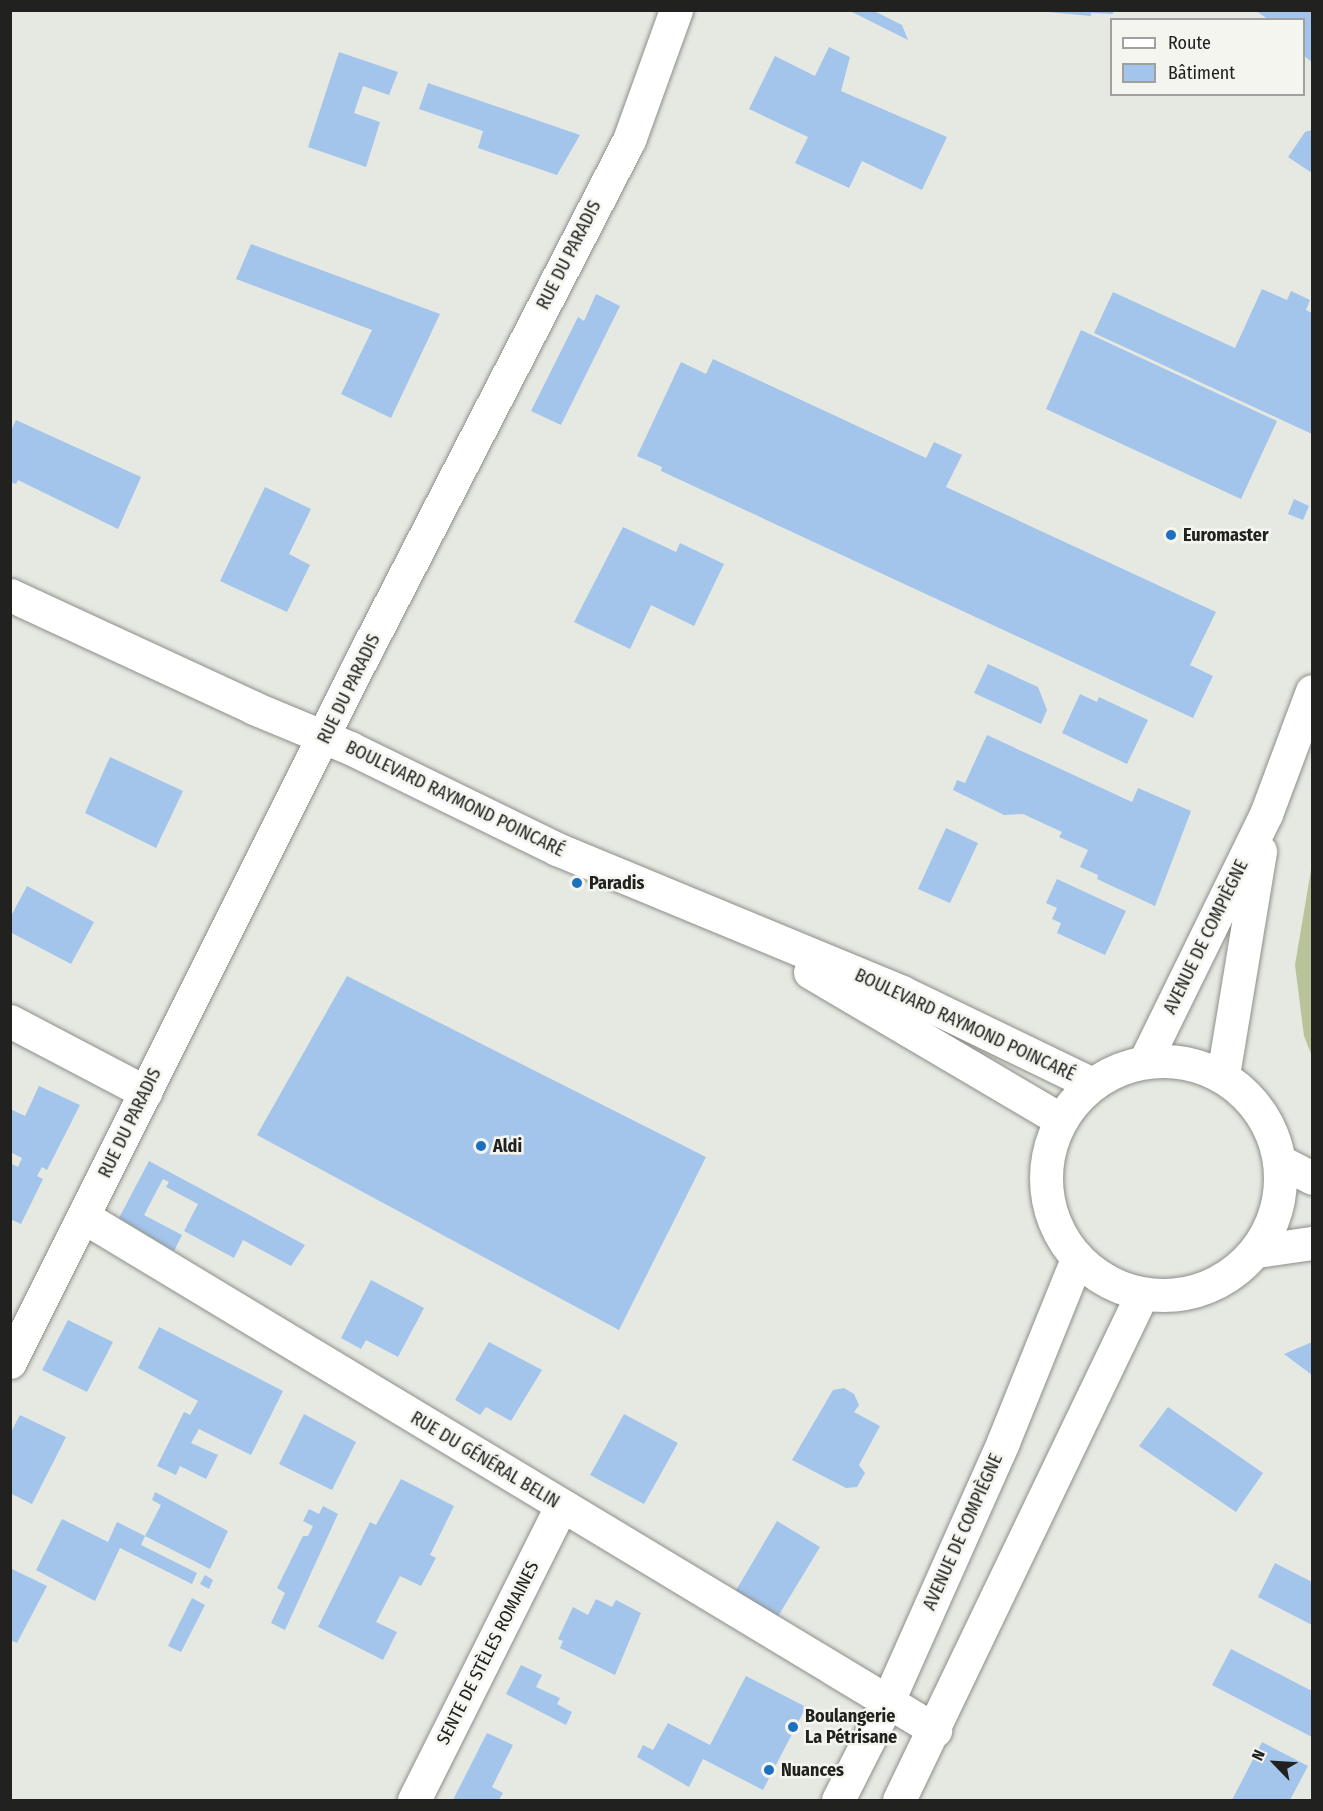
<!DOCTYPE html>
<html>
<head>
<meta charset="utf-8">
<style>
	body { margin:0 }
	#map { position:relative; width:1323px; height:1811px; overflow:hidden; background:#e6e8e2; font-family:"Fira Sans Condensed",sans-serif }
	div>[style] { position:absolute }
	.green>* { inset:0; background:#b9c399 }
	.building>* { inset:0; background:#a3c5ec }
	.roads { filter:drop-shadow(0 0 2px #8d8f89) drop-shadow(0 0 2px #8d8f89) }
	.minor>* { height:33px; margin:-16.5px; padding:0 16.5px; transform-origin:16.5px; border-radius:16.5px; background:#fff }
	.secondary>* { height:33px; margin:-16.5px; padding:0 16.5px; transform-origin:16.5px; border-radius:16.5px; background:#fff }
	.secondary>.ring { margin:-16.5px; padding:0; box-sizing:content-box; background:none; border:33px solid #fff; border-radius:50% }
	.dots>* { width:16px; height:16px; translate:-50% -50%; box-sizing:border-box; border:3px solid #f4f5ef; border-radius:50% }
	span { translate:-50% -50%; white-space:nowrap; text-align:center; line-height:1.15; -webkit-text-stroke:5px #f4f5ef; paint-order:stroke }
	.street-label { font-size:18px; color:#21211f }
	.poi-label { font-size:18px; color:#21211f; font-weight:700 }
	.left { translate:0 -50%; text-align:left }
	.frame { position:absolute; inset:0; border:12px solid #21211f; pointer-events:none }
	.legend { position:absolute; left:1110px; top:18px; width:195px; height:78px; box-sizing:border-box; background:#f4f5ef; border:2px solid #a0a09c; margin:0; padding:8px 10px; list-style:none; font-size:18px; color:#21211f }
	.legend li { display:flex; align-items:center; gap:12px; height:30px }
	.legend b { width:30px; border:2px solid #a0a09c }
	.north { position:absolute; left:1245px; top:1733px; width:60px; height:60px; -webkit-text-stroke:4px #f4f5ef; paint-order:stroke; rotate:295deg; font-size:16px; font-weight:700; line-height:24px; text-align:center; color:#21211f }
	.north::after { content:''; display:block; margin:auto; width:21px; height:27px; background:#21211f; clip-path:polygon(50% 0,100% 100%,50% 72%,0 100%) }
</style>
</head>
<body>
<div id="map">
	<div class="green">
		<i style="clip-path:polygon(1312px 864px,1312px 1056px,1304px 1036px,1295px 965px)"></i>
	</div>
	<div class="building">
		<i style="clip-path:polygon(848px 10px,872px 10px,902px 25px,908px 40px)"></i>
		<i style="clip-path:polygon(1026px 10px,1113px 10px,1113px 14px,1091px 13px,1091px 16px)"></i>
		<i style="clip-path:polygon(1255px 10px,1312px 10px,1312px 62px,1304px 56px,1304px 20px,1269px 20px)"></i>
		<i style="clip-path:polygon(829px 47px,850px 57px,841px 91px,947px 137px,922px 190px,862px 161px,849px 188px,795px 163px,808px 137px,749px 109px,775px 56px,815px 76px)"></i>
		<i style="clip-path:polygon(339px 52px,398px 72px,389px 95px,363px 86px,354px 113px,380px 122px,366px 167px,308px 147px)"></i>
		<i style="clip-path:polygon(428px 83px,580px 135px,557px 175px,478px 148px,483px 131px,419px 109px)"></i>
		<i style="clip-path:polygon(1312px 130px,1312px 173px,1288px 157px,1305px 132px)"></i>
		<i style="clip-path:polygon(251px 244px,440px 314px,391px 418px,341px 394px,372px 330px,236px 279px)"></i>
		<i style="clip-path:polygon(1262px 289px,1287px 300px,1291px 291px,1310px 300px,1306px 310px,1312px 313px,1312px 434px,1094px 333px,1113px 292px,1235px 348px)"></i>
		<i style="clip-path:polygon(596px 294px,620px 306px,561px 425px,531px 411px,578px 317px,584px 321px)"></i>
		<i style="clip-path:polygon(1081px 330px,1277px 421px,1241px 499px,1046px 409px)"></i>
		<i style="clip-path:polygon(713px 359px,926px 458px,934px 442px,962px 455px,946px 487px,1216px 612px,1190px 665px,1213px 676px,1193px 718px,661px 471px,662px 467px,637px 456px,681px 362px,706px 374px)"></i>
		<i style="clip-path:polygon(16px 420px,141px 477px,118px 529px,18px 480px,16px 484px,10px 482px,10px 433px)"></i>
		<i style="clip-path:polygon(265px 487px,311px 509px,289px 554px,310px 565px,287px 612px,220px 581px)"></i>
		<i style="clip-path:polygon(1294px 499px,1309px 506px,1303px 520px,1288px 514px)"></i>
		<i style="clip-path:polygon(623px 527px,676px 552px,680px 543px,724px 564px,694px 626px,651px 605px,630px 649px,574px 622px)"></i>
		<i style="clip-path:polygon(988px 664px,1038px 687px,1047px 710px,1041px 724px,974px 693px)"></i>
		<i style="clip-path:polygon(1080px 694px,1097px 702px,1099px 697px,1148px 720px,1127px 764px,1062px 733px)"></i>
		<i style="clip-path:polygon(987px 735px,1132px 802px,1138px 788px,1191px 811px,1155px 906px,1097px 879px,1098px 875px,1080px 867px,1088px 850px,1059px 837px,1062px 832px,1023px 814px,1004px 815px,953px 790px,957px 780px,965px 783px)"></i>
		<i style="clip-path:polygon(110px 757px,183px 791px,156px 848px,85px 813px)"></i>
		<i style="clip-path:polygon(946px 828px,978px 843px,950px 903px,918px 889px)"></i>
		<i style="clip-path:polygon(1057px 879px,1126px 911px,1105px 955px,1057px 933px,1061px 923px,1052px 919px,1057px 908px,1046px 903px)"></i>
		<i style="clip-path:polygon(27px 886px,94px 922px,71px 964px,10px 932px,10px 918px)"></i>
		<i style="clip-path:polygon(347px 976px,706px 1157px,619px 1330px,257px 1135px)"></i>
		<i style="clip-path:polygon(39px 1086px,80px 1105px,47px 1170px,42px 1167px,37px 1176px,43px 1179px,21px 1224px,10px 1219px,10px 1163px,18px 1167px,22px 1158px,10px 1152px,10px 1109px,25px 1116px)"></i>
		<i style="clip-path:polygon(149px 1161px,305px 1245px,291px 1266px,243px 1240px,234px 1258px,184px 1231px,198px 1204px,166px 1187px,169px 1182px,163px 1179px,144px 1215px,182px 1235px,174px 1251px,119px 1218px)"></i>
		<i style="clip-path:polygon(371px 1280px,424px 1308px,398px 1357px,366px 1340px,361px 1349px,341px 1338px)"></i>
		<i style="clip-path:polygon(68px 1320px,113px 1342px,87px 1392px,42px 1370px)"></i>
		<i style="clip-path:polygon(159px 1327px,283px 1391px,251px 1455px,199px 1429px,191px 1443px,218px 1455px,206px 1479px,180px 1466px,176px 1475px,157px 1466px,184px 1412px,190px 1415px,198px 1401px,138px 1368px)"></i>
		<i style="clip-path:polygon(489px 1342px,542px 1370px,511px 1421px,486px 1407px,480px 1415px,455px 1400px)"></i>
		<i style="clip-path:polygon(1312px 1342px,1312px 1375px,1284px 1354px)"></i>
		<i style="clip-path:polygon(844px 1388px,854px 1394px,859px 1405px,854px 1412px,880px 1426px,859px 1465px,865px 1473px,857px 1487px,846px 1488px,792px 1460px,833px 1390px)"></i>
		<i style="clip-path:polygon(1168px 1407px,1263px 1473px,1236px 1512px,1139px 1446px)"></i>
		<i style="clip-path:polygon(304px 1414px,356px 1442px,332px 1490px,279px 1464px)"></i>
		<i style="clip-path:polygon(624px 1414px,678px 1443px,644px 1504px,590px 1475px)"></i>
		<i style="clip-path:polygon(20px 1415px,66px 1437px,32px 1504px,10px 1493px,10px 1434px)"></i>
		<i style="clip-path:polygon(401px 1479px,454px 1506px,430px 1555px,436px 1558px,421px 1586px,400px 1576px,376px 1622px,397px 1632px,383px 1660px,318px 1627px,370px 1522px,376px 1525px)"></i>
		<i style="clip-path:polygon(155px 1492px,228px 1531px,210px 1569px,145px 1536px,161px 1505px,152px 1500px)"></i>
		<i style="clip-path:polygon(323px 1506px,338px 1514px,285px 1630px,271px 1623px,285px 1593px,277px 1588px,303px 1536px,308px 1536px,313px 1526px,303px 1521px,309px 1509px,319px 1514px)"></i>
		<i style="clip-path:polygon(62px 1519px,108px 1542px,117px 1522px,145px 1536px,141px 1545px,197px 1573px,192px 1584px,120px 1548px,95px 1601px,36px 1570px)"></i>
		<i style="clip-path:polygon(777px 1521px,820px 1547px,777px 1618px,735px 1592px)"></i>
		<i style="clip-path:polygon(1275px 1563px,1312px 1582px,1312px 1625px,1258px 1597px)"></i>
		<i style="clip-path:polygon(10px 1568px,47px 1586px,17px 1643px,10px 1640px)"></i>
		<i style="clip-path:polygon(205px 1575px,213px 1580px,209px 1589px,200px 1584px)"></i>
		<i style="clip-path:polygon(192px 1598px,205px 1605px,181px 1652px,168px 1646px)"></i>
		<i style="clip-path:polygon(596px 1599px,612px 1607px,616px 1600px,641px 1613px,615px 1675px,560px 1648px,563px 1641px,558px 1639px,573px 1607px,588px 1615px)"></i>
		<i style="clip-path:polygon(1231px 1649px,1312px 1691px,1312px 1737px,1212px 1685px)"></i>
		<i style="clip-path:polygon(521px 1665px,542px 1675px,536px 1687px,560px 1698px,557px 1704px,572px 1712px,566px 1725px,506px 1694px)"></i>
		<i style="clip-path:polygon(746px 1676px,806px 1707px,763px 1790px,703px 1759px,689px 1787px,637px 1757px,643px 1745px,653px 1750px,668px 1723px,710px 1745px)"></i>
		<i style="clip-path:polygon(487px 1733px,513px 1745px,492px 1787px,503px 1793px,499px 1800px,453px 1800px)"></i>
		<i style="clip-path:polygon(1262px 1742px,1308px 1766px,1290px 1800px,1232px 1800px)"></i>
	</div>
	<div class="roads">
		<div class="minor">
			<i style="left:10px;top:595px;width:269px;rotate:24.8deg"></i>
			<i style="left:254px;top:708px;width:104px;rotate:22.6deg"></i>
			<i style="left:350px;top:748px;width:230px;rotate:26deg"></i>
			<i style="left:557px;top:849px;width:373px;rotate:22.5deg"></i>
			<i style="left:902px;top:992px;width:211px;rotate:25.8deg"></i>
			<i style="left:810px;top:972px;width:291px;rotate:30.5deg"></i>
			<i style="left:10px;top:1021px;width:153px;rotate:27.7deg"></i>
			<i style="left:84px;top:1217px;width:994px;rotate:31.08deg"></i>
			<i style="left:10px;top:1362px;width:778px;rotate:-63.43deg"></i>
			<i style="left:358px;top:666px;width:592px;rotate:-62.74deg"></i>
			<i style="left:629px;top:140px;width:138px;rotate:-70.1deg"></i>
			<i style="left:414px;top:1800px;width:329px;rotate:-63.4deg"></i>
		</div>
		<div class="secondary">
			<i class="ring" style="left:1046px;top:1061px;width:201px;height:201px"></i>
			<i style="left:1145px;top:1061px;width:275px;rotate:-63.9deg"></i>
			<i style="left:1266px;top:814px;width:131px;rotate:-69.5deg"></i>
			<i style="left:1223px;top:1075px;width:227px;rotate:-80.6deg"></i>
			<i style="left:1281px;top:1162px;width:35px;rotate:27deg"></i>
			<i style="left:1257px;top:1251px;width:56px;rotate:-8.3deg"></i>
			<i style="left:838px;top:1800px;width:109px;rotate:-63.2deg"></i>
			<i style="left:887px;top:1703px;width:286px;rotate:-66deg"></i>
			<i style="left:1003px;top:1442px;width:197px;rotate:-68deg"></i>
			<i style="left:899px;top:1800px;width:561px;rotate:-64.35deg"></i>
		</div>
	</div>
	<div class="dots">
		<i style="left:1171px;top:535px;background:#1c70be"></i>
		<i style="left:577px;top:883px;background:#1c70be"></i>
		<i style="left:481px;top:1146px;background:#1c70be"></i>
		<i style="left:793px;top:1727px;background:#1c70be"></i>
		<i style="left:769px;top:1770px;background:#1c70be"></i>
	</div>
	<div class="street-label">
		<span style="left:569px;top:255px;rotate:-63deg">RUE DU PARADIS</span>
		<span style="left:349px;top:689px;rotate:-64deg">RUE DU PARADIS</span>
		<span style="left:455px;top:799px;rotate:26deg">BOULEVARD RAYMOND POINCARÉ</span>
		<span style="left:1206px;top:937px;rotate:-64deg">AVENUE DE COMPIÈGNE</span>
		<span style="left:965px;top:1025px;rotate:25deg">BOULEVARD RAYMOND POINCARÉ</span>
		<span style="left:130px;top:1123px;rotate:-64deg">RUE DU PARADIS</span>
		<span style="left:485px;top:1460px;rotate:31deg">RUE DU GÉNÉRAL BELIN</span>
		<span style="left:963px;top:1532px;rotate:-66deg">AVENUE DE COMPIÈGNE</span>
		<span style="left:488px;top:1653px;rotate:-63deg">SENTE DE STÈLES ROMAINES</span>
	</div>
	<div class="poi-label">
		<span class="left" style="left:1183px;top:535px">Euromaster</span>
		<span class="left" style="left:589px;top:883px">Paradis</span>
		<span class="left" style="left:493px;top:1146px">Aldi</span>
		<span class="left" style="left:805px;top:1727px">Boulangerie<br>La Pétrisane</span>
		<span class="left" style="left:781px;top:1770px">Nuances</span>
	</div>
	<div class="frame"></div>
	<ul class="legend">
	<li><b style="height:8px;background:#fff"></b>Route</li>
	<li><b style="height:16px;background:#a3c5ec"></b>Bâtiment</li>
	</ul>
	<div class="north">N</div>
</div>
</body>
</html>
